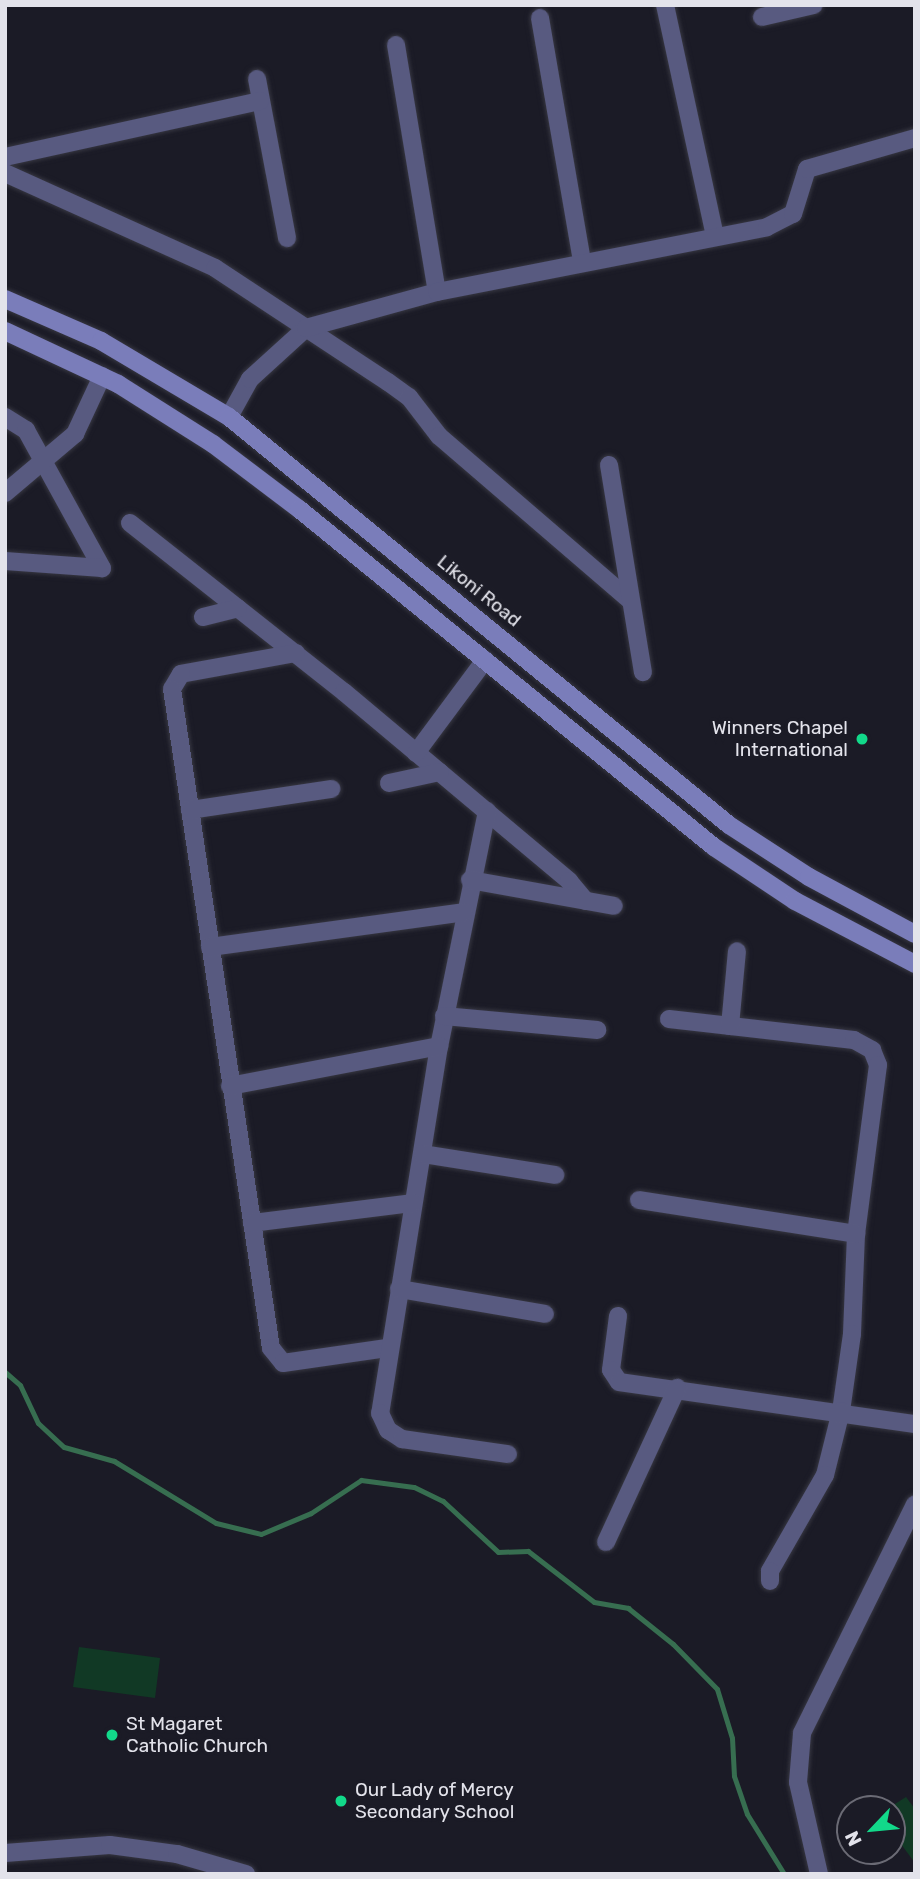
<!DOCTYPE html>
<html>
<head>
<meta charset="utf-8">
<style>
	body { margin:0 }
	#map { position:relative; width:920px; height:1879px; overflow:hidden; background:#1b1b26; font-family:Rubik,sans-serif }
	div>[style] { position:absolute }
	.green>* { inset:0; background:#113925 }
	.stream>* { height:5px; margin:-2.5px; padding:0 2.5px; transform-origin:2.5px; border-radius:2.5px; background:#376e50 }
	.roads { filter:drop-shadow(0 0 2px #373742) drop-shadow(0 0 2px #373742) }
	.minor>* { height:18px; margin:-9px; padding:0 9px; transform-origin:9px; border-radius:9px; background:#585a80 }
	.secondary>* { height:18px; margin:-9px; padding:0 9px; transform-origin:9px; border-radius:9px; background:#7a7dba }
	.dots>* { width:19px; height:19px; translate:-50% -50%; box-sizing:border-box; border:4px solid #1b1b26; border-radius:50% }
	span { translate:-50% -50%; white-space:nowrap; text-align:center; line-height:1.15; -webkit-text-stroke:7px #1b1b26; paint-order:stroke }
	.street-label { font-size:19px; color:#e3e3eb }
	.poi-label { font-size:19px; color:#e3e3eb }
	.right { translate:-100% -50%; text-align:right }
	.left { translate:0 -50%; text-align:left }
	.frame { position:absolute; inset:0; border:7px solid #e3e3eb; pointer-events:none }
	.north { position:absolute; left:836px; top:1795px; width:70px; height:70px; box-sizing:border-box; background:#1b1b26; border:2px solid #6b6b75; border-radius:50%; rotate:244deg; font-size:19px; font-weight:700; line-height:28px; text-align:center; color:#e3e3eb }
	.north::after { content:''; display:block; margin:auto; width:24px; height:32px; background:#12d98a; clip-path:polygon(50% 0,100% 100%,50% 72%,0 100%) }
</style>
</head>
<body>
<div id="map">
	<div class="green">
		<i style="clip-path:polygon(79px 1647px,160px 1658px,155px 1698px,73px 1687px)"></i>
		<i style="clip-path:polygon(906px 1797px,915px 1809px,915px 1863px,892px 1832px,892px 1809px,887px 1809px)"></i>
	</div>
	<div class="stream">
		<i style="left:5px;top:1372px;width:20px;rotate:41deg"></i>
		<i style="left:20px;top:1385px;width:42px;rotate:64.7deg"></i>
		<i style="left:38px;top:1423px;width:35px;rotate:43deg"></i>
		<i style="left:64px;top:1447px;width:52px;rotate:15.6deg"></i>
		<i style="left:114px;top:1461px;width:119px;rotate:31.3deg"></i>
		<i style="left:216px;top:1523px;width:46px;rotate:13.7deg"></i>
		<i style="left:261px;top:1534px;width:54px;rotate:-22.8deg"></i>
		<i style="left:311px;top:1513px;width:60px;rotate:-33.4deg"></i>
		<i style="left:361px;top:1480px;width:53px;rotate:7.5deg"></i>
		<i style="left:414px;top:1487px;width:32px;rotate:26deg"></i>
		<i style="left:443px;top:1501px;width:75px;rotate:42.8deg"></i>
		<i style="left:498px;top:1552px;width:30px;rotate:-2deg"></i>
		<i style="left:528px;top:1551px;width:83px;rotate:37.7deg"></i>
		<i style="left:594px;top:1602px;width:35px;rotate:10deg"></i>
		<i style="left:628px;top:1608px;width:58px;rotate:38.7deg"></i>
		<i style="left:673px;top:1644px;width:63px;rotate:45.6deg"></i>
		<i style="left:717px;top:1689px;width:51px;rotate:73deg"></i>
		<i style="left:732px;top:1738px;width:38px;rotate:87deg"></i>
		<i style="left:734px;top:1776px;width:40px;rotate:71.1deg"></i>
		<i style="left:747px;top:1814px;width:70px;rotate:58.3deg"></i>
	</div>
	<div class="roads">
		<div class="minor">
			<i style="left:665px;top:5px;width:237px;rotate:77.8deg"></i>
			<i style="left:762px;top:17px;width:53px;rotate:-13deg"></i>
			<i style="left:540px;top:18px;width:246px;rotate:80.2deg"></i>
			<i style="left:396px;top:45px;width:250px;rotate:80.6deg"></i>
			<i style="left:257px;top:79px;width:162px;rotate:79.3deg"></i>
			<i style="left:5px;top:157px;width:261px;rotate:-12.4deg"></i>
			<i style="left:5px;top:173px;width:230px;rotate:24.3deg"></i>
			<i style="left:215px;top:268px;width:207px;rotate:33.4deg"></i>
			<i style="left:388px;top:382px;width:26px;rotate:36deg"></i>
			<i style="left:409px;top:397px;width:49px;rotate:52.4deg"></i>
			<i style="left:439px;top:436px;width:253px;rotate:40.7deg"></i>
			<i style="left:5px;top:417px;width:25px;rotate:32deg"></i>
			<i style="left:26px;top:430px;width:158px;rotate:61.2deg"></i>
			<i style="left:229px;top:417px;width:43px;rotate:-61.1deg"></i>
			<i style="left:250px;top:379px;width:76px;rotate:-42.3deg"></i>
			<i style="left:306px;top:328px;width:136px;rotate:-15.4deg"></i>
			<i style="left:437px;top:292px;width:336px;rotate:-11.1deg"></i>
			<i style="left:767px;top:227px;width:29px;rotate:-27deg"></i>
			<i style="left:793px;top:214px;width:47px;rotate:-72.7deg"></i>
			<i style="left:807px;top:169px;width:112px;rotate:-16deg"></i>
			<i style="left:609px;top:465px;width:210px;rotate:80.7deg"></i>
			<i style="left:5px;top:493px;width:92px;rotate:-40.1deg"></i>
			<i style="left:75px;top:434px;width:64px;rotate:-65deg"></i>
			<i style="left:130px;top:523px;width:273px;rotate:38.3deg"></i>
			<i style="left:344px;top:692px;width:294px;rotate:40deg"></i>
			<i style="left:569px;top:881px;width:26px;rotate:50deg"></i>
			<i style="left:5px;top:561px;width:97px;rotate:4.1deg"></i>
			<i style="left:203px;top:617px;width:36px;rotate:-14deg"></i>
			<i style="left:296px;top:653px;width:117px;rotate:169.7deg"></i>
			<i style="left:181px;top:674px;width:17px;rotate:121deg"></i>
			<i style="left:172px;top:689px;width:666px;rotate:81.46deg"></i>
			<i style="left:271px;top:1348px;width:19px;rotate:51deg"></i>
			<i style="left:283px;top:1363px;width:105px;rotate:-8.2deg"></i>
			<i style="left:416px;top:753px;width:116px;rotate:-53.4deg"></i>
			<i style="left:389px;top:783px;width:52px;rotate:-12.2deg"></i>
			<i style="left:190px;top:810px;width:143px;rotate:-8.5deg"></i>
			<i style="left:487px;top:811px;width:240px;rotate:101.5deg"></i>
			<i style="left:439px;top:1046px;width:372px;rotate:99.1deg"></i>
			<i style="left:380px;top:1413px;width:19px;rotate:65deg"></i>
			<i style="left:388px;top:1430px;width:17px;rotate:33deg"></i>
			<i style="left:402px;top:1439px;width:107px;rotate:8.1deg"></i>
			<i style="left:470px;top:880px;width:146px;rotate:10.2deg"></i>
			<i style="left:210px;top:947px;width:256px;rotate:-7.8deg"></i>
			<i style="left:444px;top:1016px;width:154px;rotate:5.2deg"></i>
			<i style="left:669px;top:1019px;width:186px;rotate:6.5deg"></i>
			<i style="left:854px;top:1040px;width:21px;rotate:29deg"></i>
			<i style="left:872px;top:1050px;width:16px;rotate:68deg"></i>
			<i style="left:878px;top:1065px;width:170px;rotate:97.4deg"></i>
			<i style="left:856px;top:1234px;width:100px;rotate:92.3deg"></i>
			<i style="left:852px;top:1334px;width:78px;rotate:98.1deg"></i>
			<i style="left:841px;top:1411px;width:66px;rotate:104deg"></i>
			<i style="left:825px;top:1475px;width:111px;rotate:119.8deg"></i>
			<i style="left:770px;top:1571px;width:10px;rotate:90deg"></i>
			<i style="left:730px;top:1026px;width:75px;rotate:-84.7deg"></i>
			<i style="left:230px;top:1086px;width:213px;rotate:-10.8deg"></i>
			<i style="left:423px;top:1154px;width:134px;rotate:9deg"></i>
			<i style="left:639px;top:1200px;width:220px;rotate:8.9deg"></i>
			<i style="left:252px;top:1223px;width:162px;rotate:-7.1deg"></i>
			<i style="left:399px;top:1289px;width:148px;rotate:9.7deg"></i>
			<i style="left:618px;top:1316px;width:54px;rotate:97.4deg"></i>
			<i style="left:611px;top:1370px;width:14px;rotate:56deg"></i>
			<i style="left:619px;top:1382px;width:299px;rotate:8.1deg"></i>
			<i style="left:606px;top:1542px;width:170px;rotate:-65.2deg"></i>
			<i style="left:5px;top:1853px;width:105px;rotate:-4.4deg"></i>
			<i style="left:110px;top:1845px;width:68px;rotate:7.7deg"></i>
			<i style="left:177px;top:1854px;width:72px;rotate:16.2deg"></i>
			<i style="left:819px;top:1874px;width:94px;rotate:-102.9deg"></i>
			<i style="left:798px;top:1782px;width:49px;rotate:-85.3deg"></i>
			<i style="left:802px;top:1733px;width:255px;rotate:-63.7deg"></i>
		</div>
		<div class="secondary">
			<i style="left:5px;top:299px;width:105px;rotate:23.6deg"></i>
			<i style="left:101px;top:341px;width:149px;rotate:30.7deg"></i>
			<i style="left:229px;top:417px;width:645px;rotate:39.21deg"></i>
			<i style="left:729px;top:825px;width:95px;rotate:33deg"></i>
			<i style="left:809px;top:877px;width:120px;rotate:28.3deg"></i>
			<i style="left:5px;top:331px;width:125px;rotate:25.1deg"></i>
			<i style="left:118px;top:384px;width:112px;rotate:32.3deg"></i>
			<i style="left:213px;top:444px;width:108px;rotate:37.1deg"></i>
			<i style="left:299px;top:509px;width:535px;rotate:39.16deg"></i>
			<i style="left:714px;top:847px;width:97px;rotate:33.7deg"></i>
			<i style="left:795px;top:901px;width:136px;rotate:27.7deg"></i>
		</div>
	</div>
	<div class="dots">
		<i style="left:862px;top:739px;background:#12d98a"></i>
		<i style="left:112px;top:1735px;background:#12d98a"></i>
		<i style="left:341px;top:1801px;background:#12d98a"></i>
	</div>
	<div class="street-label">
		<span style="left:479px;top:591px;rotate:39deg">Likoni Road</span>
	</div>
	<div class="poi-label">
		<span class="right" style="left:848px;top:739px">Winners Chapel<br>International</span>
		<span class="left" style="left:126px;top:1735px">St Magaret<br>Catholic Church</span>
		<span class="left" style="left:355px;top:1801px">Our Lady of Mercy<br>Secondary School</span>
	</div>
	<div class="frame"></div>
	<div class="north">N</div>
</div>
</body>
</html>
